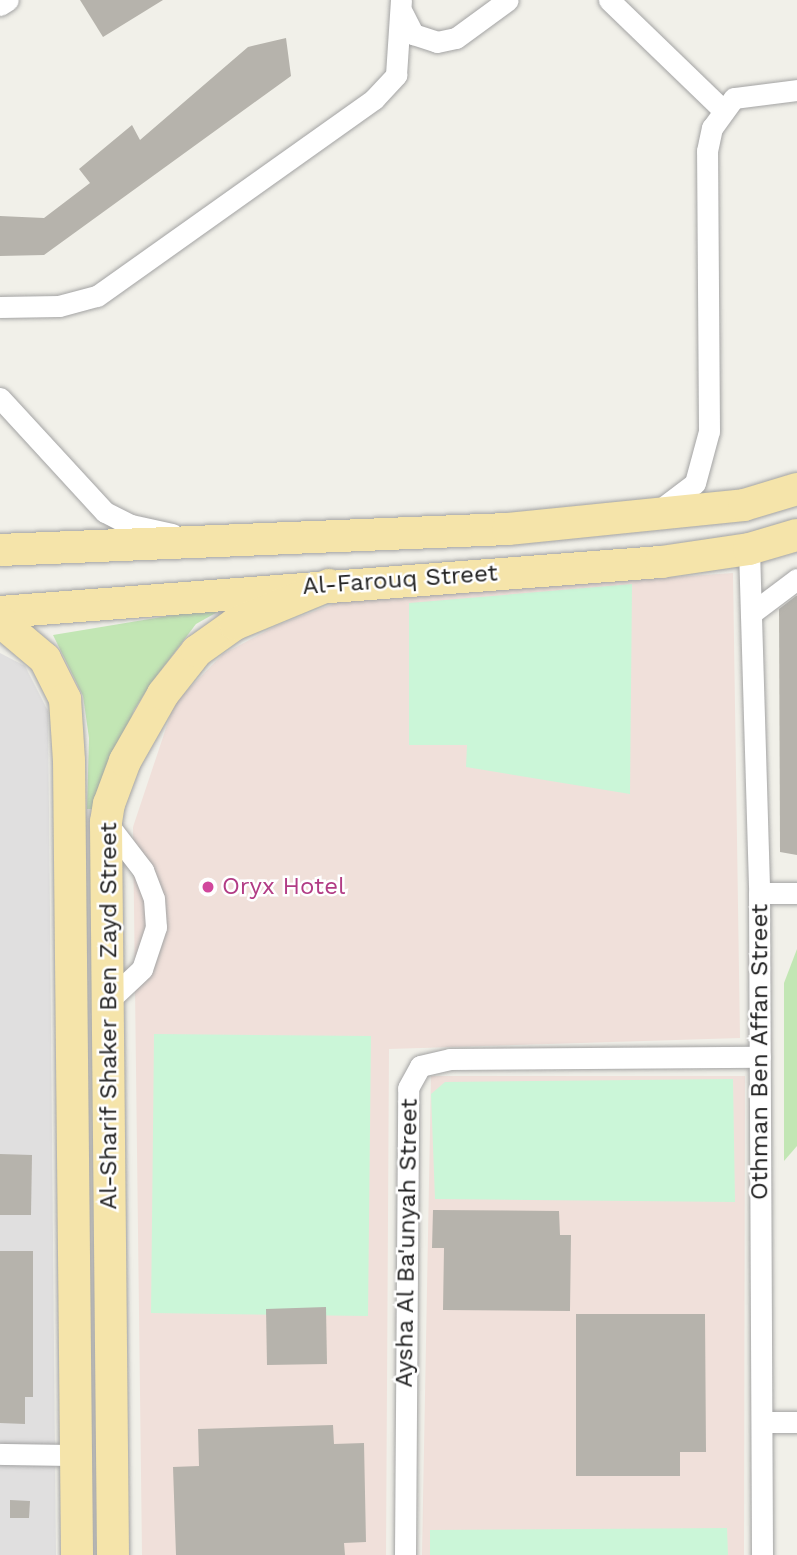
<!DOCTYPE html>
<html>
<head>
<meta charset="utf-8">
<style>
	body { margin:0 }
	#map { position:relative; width:797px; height:1555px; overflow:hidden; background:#f1f0e9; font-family:"Work Sans",sans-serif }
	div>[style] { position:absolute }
	.residential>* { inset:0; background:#e0dfdf }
	.commercial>* { inset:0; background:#f0e0da }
	.grass>* { inset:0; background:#c2e6b4 }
	.park>* { inset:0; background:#cbf6d8 }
	.building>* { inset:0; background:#b6b3ac }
	.roads { filter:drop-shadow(0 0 2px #a3a3a3) drop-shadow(0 0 2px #a3a3a3) }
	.street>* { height:21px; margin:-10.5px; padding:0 10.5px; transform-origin:10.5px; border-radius:10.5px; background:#fff }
	.primary>* { height:32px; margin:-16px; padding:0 16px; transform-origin:16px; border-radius:16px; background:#f5e4aa }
	.dots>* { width:19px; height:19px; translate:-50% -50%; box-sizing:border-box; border:4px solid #fff; border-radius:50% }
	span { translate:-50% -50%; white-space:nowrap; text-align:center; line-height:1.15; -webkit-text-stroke:5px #fff; paint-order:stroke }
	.street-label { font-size:24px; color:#222 }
	.hotel-label { font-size:24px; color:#b23c85 }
	.left { translate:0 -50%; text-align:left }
</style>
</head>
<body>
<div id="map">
	<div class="residential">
		<i style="clip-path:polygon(0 653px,25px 666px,48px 711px,56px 1555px,0 1555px)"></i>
	</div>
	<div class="commercial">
		<i style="clip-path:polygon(733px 573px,740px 1038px,389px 1049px,386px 1555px,142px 1555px,133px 827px,174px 704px,223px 654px,276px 626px,346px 599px)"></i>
		<i style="clip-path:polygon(431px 1076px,745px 1076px,744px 1555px,422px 1555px)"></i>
	</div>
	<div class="grass">
		<i style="clip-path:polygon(228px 606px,196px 624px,152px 682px,134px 710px,99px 809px,87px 809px,89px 738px,83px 696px,53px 635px)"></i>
		<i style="clip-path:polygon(797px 949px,797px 1146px,784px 1161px,784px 983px)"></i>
	</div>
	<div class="park">
		<i style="clip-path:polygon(632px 584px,630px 794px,466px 767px,467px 745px,409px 745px,409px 603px)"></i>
		<i style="clip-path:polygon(154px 1034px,371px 1036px,368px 1316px,151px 1313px)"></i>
		<i style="clip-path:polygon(733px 1079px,735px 1202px,435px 1199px,431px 1094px,445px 1082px)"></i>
		<i style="clip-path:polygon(727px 1528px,728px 1555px,430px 1555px,430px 1530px)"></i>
	</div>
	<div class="building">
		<i style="clip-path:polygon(80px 0,163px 0,103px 37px)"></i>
		<i style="clip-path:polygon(286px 38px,291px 76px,44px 255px,0 256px,0 216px,44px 218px,90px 183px,79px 169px,132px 125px,140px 140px,248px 47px)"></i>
		<i style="clip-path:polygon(796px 596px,797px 596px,797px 855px,780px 852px,779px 609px)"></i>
		<i style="clip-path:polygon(0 1154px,32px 1155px,31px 1215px,0 1215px)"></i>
		<i style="clip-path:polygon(433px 1210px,559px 1211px,560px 1235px,571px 1235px,570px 1311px,443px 1310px,444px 1248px,432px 1248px)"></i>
		<i style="clip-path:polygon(0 1251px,33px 1251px,33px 1397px,25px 1397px,25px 1424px,0 1423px)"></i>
		<i style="clip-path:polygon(326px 1307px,327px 1364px,267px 1365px,266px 1309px)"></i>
		<i style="clip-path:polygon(576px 1314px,705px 1314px,706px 1452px,680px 1452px,680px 1476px,576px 1476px)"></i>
		<i style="clip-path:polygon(333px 1425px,334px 1444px,364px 1443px,366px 1542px,344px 1543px,345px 1555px,176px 1555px,173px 1467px,199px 1466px,198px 1429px)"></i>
		<i style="clip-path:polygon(10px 1500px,30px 1501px,29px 1518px,10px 1518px)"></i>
	</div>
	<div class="roads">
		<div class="street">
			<i style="left:609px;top:0;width:158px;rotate:44deg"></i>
			<i style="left:0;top:5px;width:9px;rotate:-32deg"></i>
			<i style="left:402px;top:12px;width:25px;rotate:63deg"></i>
			<i style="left:413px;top:34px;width:25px;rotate:18deg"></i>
			<i style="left:437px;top:42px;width:19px;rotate:-12deg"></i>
			<i style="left:456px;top:38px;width:64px;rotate:-36.2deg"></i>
			<i style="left:0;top:307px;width:59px;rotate:-1deg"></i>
			<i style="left:59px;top:306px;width:39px;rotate:-15deg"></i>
			<i style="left:97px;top:296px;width:340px;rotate:-35.4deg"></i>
			<i style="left:374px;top:99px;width:33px;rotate:-47deg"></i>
			<i style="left:396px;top:75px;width:75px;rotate:-86.2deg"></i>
			<i style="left:0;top:398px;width:155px;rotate:47.4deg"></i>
			<i style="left:105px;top:512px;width:29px;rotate:27deg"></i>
			<i style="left:131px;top:525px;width:42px;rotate:12.4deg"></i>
			<i style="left:658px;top:511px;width:46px;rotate:-37.1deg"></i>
			<i style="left:695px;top:483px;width:54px;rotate:-74.9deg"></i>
			<i style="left:709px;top:431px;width:280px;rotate:-90.4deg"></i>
			<i style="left:707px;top:151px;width:24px;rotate:-78deg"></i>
			<i style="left:712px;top:128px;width:37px;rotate:-54deg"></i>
			<i style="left:734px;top:98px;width:64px;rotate:-7.2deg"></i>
			<i style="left:749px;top:549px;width:344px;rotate:88.3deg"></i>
			<i style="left:759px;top:893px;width:662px;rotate:89.74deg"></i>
			<i style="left:753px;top:612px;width:55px;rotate:-36.9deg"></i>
			<i style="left:106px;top:822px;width:61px;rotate:52.4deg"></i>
			<i style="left:143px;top:870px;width:31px;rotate:69deg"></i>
			<i style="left:154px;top:899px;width:28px;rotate:86deg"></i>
			<i style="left:156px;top:927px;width:44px;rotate:108.4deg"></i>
			<i style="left:142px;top:969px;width:47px;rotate:136.7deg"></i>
			<i style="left:759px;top:893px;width:38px"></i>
			<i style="left:762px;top:1422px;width:35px"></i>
			<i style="left:0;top:1454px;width:75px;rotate:0.8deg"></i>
			<i style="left:405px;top:1555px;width:467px;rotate:-89.6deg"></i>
			<i style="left:408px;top:1088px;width:25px;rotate:-61deg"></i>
			<i style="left:420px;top:1066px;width:31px;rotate:-13deg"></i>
			<i style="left:450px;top:1059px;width:310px;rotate:-0.4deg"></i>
		</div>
		<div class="primary">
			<i style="left:0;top:550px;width:508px;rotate:-2.37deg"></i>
			<i style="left:508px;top:529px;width:237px;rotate:-5.8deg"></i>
			<i style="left:744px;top:505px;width:55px;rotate:-16.8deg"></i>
			<i style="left:0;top:612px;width:663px;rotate:-4.33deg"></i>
			<i style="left:661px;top:562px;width:89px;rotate:-8.4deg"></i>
			<i style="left:749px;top:549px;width:50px;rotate:-16.3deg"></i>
			<i style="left:0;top:621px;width:59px;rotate:40.2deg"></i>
			<i style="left:45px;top:659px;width:45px;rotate:63.4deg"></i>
			<i style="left:65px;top:699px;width:62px;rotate:86.3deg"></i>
			<i style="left:69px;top:761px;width:794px;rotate:89.42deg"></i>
			<i style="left:113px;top:1555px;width:733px;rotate:-90.55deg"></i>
			<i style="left:106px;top:822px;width:18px;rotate:-81deg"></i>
			<i style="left:109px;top:804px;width:46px;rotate:-69.6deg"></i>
			<i style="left:125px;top:761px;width:77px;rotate:-60.4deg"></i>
			<i style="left:163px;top:694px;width:55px;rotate:-51.7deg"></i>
			<i style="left:197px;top:651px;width:47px;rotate:-35.4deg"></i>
			<i style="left:235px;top:624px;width:102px;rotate:-22.5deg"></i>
		</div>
	</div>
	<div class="dots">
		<i style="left:208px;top:887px;background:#d1479c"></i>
	</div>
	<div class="street-label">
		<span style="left:400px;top:580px;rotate:-4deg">Al-Farouq Street</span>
		<span style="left:109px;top:1016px;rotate:-90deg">Al-Sharif Shaker Ben Zayd Street</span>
		<span style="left:760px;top:1052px;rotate:-90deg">Othman Ben Affan Street</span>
		<span style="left:407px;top:1243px;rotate:-89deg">Aysha Al Ba'unyah Street</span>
	</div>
	<div class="hotel-label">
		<span class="left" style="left:222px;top:887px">Oryx Hotel</span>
	</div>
</div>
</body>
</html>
